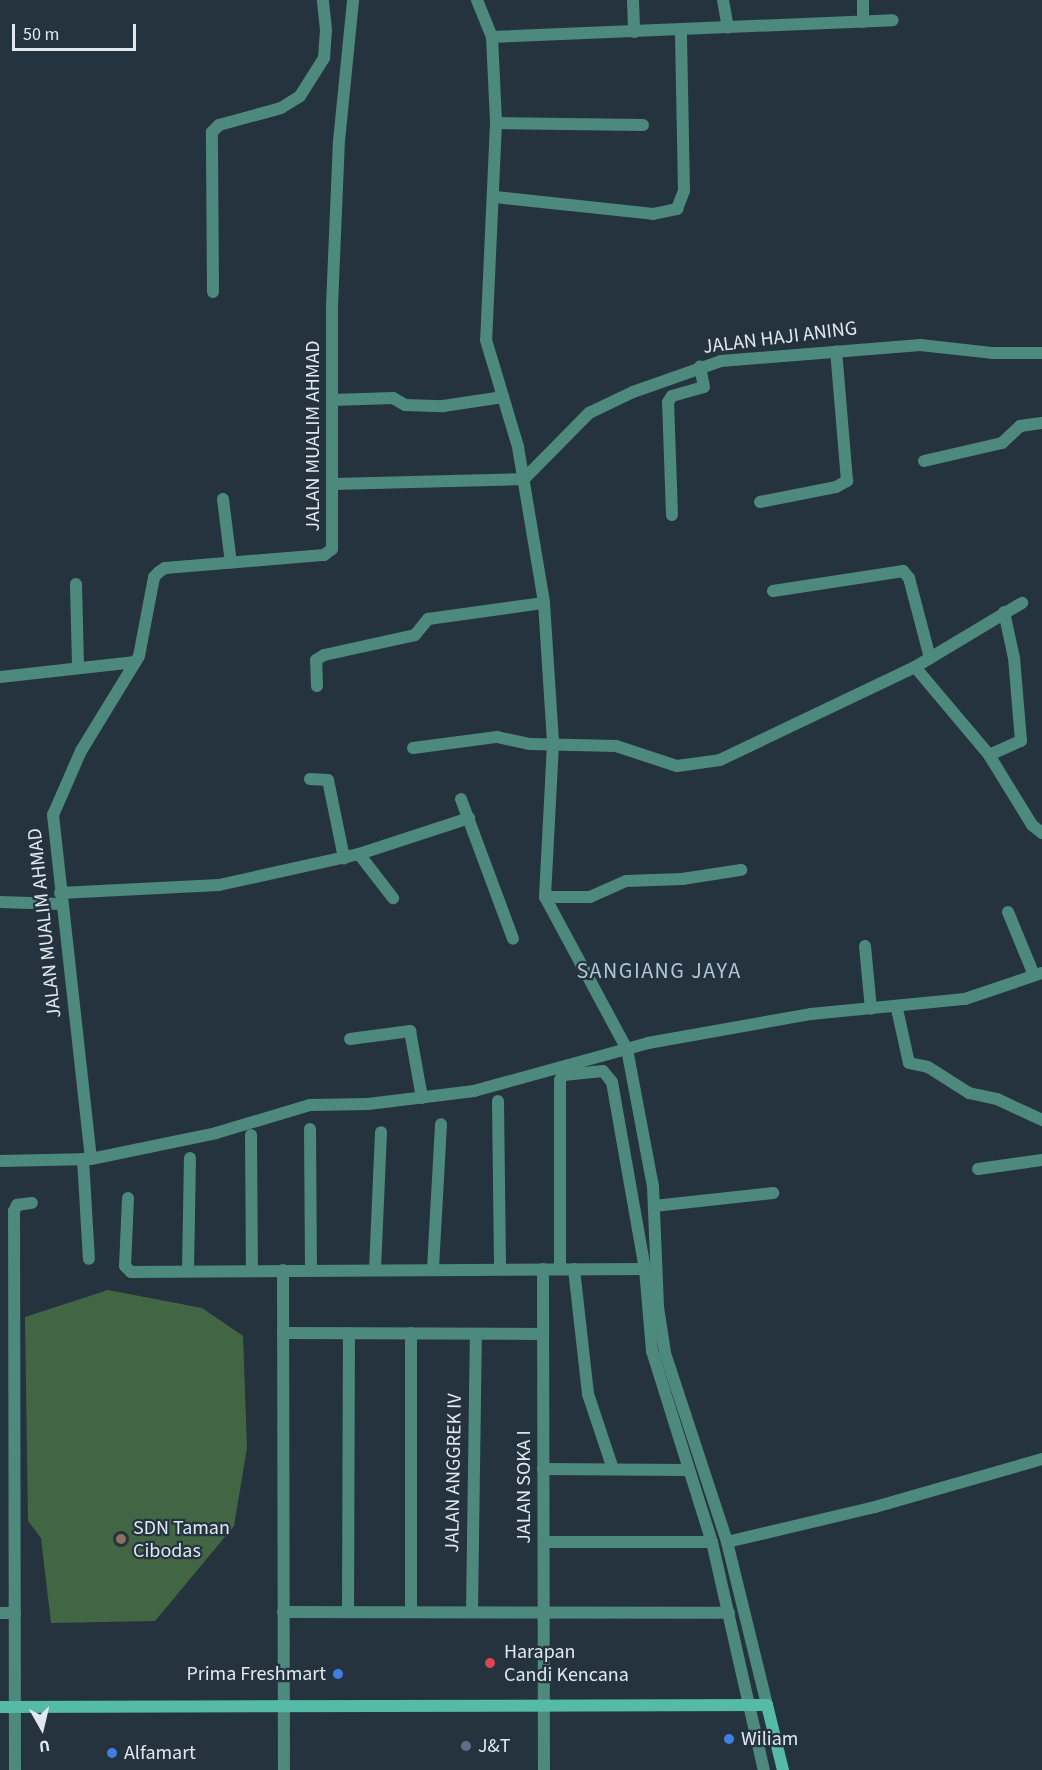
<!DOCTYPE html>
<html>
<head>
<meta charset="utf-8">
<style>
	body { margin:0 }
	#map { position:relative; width:1042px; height:1770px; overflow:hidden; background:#25333f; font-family:"Source Sans 3",sans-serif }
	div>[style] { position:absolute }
	.green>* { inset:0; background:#426644 }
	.street>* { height:12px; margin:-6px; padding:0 6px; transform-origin:6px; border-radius:6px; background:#4d897d }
	.secondary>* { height:12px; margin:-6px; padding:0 6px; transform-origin:6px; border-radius:6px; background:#55bba7 }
	.dots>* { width:16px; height:16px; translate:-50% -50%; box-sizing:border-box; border:3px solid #25333f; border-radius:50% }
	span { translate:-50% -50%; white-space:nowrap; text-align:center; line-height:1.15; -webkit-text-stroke:4.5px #25333f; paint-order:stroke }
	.street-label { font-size:20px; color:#e0e9f0 }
	.poi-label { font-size:20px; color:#e0e9f0 }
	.left { translate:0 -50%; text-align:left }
	.right { translate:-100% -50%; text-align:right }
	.quarter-label { font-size:22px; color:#b3c6d4; letter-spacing:1.5px }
	.north { position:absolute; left:12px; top:1698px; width:60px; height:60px; -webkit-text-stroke:4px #25333f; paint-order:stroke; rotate:172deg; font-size:16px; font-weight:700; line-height:24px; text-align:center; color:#e0e9f0 }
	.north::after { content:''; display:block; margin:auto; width:21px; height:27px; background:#e0e9f0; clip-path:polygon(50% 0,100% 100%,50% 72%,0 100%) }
	.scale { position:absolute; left:12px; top:24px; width:124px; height:27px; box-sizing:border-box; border:3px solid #e0e9f0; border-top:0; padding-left:8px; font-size:18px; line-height:21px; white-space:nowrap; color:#e0e9f0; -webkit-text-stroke:4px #25333f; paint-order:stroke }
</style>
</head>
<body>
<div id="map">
	<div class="green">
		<i style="clip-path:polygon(108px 1290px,202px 1308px,243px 1336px,247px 1448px,234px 1526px,155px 1621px,51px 1623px,41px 1538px,28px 1521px,25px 1317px)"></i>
	</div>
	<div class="street">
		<i style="left:477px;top:0;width:40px;rotate:68deg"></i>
		<i style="left:492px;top:37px;width:86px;rotate:87.3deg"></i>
		<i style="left:496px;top:123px;width:217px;rotate:92.6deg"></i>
		<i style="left:486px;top:340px;width:112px;rotate:73.3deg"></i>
		<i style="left:518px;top:447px;width:158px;rotate:80.5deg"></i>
		<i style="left:544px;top:603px;width:141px;rotate:86.3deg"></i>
		<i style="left:553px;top:744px;width:153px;rotate:93deg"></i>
		<i style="left:545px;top:897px;width:173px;rotate:61.7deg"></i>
		<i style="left:627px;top:1049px;width:140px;rotate:79.3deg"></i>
		<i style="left:653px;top:1187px;width:120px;rotate:87.6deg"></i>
		<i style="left:658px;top:1307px;width:47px;rotate:81.3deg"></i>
		<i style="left:665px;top:1353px;width:199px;rotate:71.8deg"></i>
		<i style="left:727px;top:1542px;width:168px;rotate:76.2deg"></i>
		<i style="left:633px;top:0;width:32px;rotate:88deg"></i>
		<i style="left:723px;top:0;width:28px;rotate:80deg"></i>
		<i style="left:863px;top:0;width:22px;rotate:90deg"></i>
		<i style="left:492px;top:37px;width:401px;rotate:-2.4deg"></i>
		<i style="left:496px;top:123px;width:147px;rotate:0.8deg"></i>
		<i style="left:495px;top:197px;width:159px;rotate:6.1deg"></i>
		<i style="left:653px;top:214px;width:25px;rotate:-12deg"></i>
		<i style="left:677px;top:209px;width:19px;rotate:-69deg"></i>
		<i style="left:684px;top:191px;width:161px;rotate:-91.1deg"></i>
		<i style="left:213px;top:292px;width:160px;rotate:-90.4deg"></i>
		<i style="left:212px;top:132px;width:10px;rotate:-45deg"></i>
		<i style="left:219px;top:125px;width:64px;rotate:-15.3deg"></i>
		<i style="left:281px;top:108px;width:22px;rotate:-32deg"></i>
		<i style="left:300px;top:96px;width:45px;rotate:-57.7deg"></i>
		<i style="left:324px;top:58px;width:28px;rotate:-86deg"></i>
		<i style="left:326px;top:30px;width:30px;rotate:-96deg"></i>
		<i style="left:332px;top:400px;width:61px;rotate:-1.9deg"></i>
		<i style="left:393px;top:398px;width:14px;rotate:30deg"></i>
		<i style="left:405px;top:405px;width:38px;rotate:2deg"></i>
		<i style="left:443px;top:406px;width:61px;rotate:-8.5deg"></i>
		<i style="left:924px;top:461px;width:80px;rotate:-13deg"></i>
		<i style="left:1002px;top:443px;width:25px;rotate:-43deg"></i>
		<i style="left:1020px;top:426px;width:22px;rotate:-8deg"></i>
		<i style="left:524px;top:479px;width:93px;rotate:-45.4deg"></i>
		<i style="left:589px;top:413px;width:49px;rotate:-25.5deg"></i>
		<i style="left:633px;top:392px;width:93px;rotate:-19.4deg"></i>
		<i style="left:721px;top:361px;width:200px;rotate:-4.6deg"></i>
		<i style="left:920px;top:345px;width:72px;rotate:6.3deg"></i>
		<i style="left:992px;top:353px;width:50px"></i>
		<i style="left:334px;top:484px;width:190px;rotate:-1.5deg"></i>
		<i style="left:223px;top:499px;width:64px;rotate:82.9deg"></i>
		<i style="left:760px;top:502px;width:77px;rotate:-11.2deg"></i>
		<i style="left:836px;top:487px;width:13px;rotate:-29deg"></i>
		<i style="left:847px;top:481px;width:130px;rotate:-94.8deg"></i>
		<i style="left:672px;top:515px;width:113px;rotate:-92deg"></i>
		<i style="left:668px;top:402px;width:7px;rotate:-56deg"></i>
		<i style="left:672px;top:396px;width:33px;rotate:-16deg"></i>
		<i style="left:704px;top:387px;width:21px;rotate:-101deg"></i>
		<i style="left:76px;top:584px;width:84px;rotate:88.6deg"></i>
		<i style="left:773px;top:591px;width:132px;rotate:-8.7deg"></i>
		<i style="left:903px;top:571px;width:9px;rotate:49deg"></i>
		<i style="left:909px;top:578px;width:83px;rotate:75.3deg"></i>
		<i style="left:915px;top:667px;width:115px;rotate:49.9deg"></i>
		<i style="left:989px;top:755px;width:82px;rotate:58.4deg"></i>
		<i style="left:1032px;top:825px;width:13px;rotate:39deg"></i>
		<i style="left:0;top:677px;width:136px;rotate:-6.3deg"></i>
		<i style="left:317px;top:686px;width:26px;rotate:-92deg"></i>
		<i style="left:316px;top:660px;width:9px;rotate:-32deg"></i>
		<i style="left:324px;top:655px;width:93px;rotate:-12.4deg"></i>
		<i style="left:415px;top:635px;width:21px;rotate:-51deg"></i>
		<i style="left:428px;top:619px;width:117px;rotate:-7.9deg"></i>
		<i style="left:413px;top:748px;width:85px;rotate:-7.5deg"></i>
		<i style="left:497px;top:737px;width:34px;rotate:12deg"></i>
		<i style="left:530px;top:744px;width:86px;rotate:1.3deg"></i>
		<i style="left:616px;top:746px;width:64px;rotate:18.2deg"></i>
		<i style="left:677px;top:766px;width:43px;rotate:-7.9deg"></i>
		<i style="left:720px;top:760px;width:216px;rotate:-25.5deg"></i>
		<i style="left:915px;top:667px;width:125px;rotate:-30.9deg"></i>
		<i style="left:989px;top:755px;width:35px;rotate:-24deg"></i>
		<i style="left:1021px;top:741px;width:83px;rotate:-94.8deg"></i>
		<i style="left:1014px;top:658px;width:47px;rotate:-102.3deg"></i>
		<i style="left:310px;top:779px;width:18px;rotate:3deg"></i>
		<i style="left:328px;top:780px;width:80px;rotate:78.4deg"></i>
		<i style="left:461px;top:799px;width:149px;rotate:69.6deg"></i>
		<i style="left:359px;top:854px;width:56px;rotate:52.3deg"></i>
		<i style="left:60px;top:893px;width:159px;rotate:-2.9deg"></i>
		<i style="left:219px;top:885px;width:143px;rotate:-12.5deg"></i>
		<i style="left:359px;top:854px;width:116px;rotate:-18.1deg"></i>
		<i style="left:545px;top:897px;width:45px"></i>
		<i style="left:590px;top:897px;width:39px;rotate:-24deg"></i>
		<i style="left:626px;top:881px;width:56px;rotate:-2deg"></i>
		<i style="left:682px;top:879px;width:60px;rotate:-8.7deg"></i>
		<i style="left:0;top:902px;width:61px;rotate:1.9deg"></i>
		<i style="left:1008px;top:912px;width:68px;rotate:67.6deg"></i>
		<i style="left:865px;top:946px;width:63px;rotate:84.6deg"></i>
		<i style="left:897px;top:1009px;width:55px;rotate:77.5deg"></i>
		<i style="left:909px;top:1063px;width:19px;rotate:12deg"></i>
		<i style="left:928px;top:1067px;width:49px;rotate:32.4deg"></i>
		<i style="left:969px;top:1093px;width:29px;rotate:12deg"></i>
		<i style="left:997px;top:1099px;width:50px;rotate:25deg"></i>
		<i style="left:350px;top:1039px;width:61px;rotate:-7.6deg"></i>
		<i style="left:410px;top:1031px;width:68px;rotate:79.8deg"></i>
		<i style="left:498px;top:1101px;width:168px;rotate:89.3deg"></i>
		<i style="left:310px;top:1129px;width:141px;rotate:89.6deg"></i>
		<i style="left:251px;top:1135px;width:135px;rotate:89.6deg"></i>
		<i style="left:83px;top:1159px;width:100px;rotate:86.6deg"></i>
		<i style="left:91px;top:1159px;width:346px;rotate:-96.3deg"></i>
		<i style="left:53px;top:815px;width:70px;rotate:-66.4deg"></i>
		<i style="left:81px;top:751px;width:111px;rotate:-58.6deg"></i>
		<i style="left:139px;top:656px;width:80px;rotate:-79.2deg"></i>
		<i style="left:154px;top:577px;width:7px;rotate:-45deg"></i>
		<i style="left:159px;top:572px;width:7px;rotate:-34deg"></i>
		<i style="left:165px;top:568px;width:160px;rotate:-4.7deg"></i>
		<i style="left:324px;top:555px;width:10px;rotate:-37deg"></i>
		<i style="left:332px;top:549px;width:243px;rotate:-90deg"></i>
		<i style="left:332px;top:306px;width:165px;rotate:-87.6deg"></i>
		<i style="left:339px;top:141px;width:142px;rotate:-84.3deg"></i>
		<i style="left:0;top:1161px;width:91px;rotate:-1.3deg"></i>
		<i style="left:91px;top:1159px;width:128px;rotate:-11.7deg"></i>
		<i style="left:216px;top:1133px;width:98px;rotate:-16.6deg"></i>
		<i style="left:310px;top:1105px;width:58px;rotate:-1deg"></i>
		<i style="left:368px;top:1104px;width:107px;rotate:-7deg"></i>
		<i style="left:474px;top:1091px;width:180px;rotate:-15.4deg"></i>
		<i style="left:648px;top:1043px;width:166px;rotate:-10.1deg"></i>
		<i style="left:811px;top:1014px;width:155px;rotate:-5.6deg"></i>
		<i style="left:965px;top:999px;width:81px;rotate:-18.7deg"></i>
		<i style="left:978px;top:1169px;width:65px;rotate:-8deg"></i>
		<i style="left:128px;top:1198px;width:68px;rotate:92.5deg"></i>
		<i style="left:125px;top:1266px;width:8px;rotate:45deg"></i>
		<i style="left:131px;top:1272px;width:514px;rotate:-0.33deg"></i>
		<i style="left:654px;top:1206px;width:120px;rotate:-6.2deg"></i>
		<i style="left:433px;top:1268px;width:144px;rotate:-86.8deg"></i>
		<i style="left:543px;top:1269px;width:501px;rotate:89.89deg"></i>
		<i style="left:560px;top:1269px;width:189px;rotate:-90deg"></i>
		<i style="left:560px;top:1080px;width:6px;rotate:-59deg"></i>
		<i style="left:563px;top:1075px;width:40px;rotate:-5.7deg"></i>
		<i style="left:603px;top:1071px;width:14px;rotate:51deg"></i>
		<i style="left:612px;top:1082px;width:190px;rotate:80deg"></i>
		<i style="left:645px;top:1269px;width:82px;rotate:85.1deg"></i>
		<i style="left:652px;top:1351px;width:200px;rotate:72.6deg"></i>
		<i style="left:712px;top:1542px;width:234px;rotate:77.2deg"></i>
		<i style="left:574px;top:1269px;width:126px;rotate:83.6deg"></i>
		<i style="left:588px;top:1394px;width:79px;rotate:71.6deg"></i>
		<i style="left:283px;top:1270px;width:500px;rotate:89.89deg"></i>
		<i style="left:375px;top:1270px;width:138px;rotate:-87.5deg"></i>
		<i style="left:188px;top:1271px;width:113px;rotate:-89deg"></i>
		<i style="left:283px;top:1333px;width:260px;rotate:0.2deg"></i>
		<i style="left:543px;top:1469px;width:144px;rotate:0.4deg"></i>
		<i style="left:544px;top:1542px;width:168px"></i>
		<i style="left:727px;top:1542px;width:152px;rotate:-13.3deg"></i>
		<i style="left:875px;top:1507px;width:174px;rotate:-16deg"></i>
		<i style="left:283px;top:1612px;width:446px;rotate:0.1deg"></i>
		<i style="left:348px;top:1612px;width:279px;rotate:-89.8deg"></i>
		<i style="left:411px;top:1612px;width:279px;rotate:-90deg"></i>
		<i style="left:472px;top:1612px;width:278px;rotate:-89.2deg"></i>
		<i style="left:0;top:1613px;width:15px"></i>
		<i style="left:15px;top:1770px;width:559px;rotate:-90.1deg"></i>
		<i style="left:14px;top:1211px;width:7px;rotate:-63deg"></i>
		<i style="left:17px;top:1205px;width:15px;rotate:-8deg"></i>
	</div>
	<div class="secondary">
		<i style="left:0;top:1707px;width:767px;rotate:-0.15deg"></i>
		<i style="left:767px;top:1705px;width:67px;rotate:76.2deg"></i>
	</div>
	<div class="dots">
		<i style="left:121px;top:1539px;background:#8d6e63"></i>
		<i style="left:490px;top:1663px;background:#e0444e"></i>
		<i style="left:338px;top:1674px;background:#3f7fe0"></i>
		<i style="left:729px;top:1739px;background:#3f7fe0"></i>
		<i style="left:466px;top:1746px;background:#5c6f8a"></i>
		<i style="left:112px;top:1753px;background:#3f7fe0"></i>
	</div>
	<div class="street-label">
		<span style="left:780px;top:338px;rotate:-7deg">JALAN HAJI ANING</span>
		<span style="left:313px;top:436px;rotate:-90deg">JALAN MUALIM AHMAD</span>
		<span style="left:45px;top:923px;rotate:-96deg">JALAN MUALIM AHMAD</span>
		<span style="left:454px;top:1473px;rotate:-89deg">JALAN ANGGREK IV</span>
		<span style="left:524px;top:1487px;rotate:-90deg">JALAN SOKA I</span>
	</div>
	<div class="poi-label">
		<span class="left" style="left:133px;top:1540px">SDN Taman<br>Cibodas</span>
		<span class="left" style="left:504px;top:1664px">Harapan<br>Candi Kencana</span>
		<span class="right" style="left:326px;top:1674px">Prima Freshmart</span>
		<span class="left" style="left:741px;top:1739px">Wiliam</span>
		<span class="left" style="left:478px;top:1746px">J&amp;T</span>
		<span class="left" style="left:124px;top:1753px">Alfamart</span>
	</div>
	<div class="quarter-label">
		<span style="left:659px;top:972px">SANGIANG JAYA</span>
	</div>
	<div class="north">U</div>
	<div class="scale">50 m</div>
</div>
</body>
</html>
